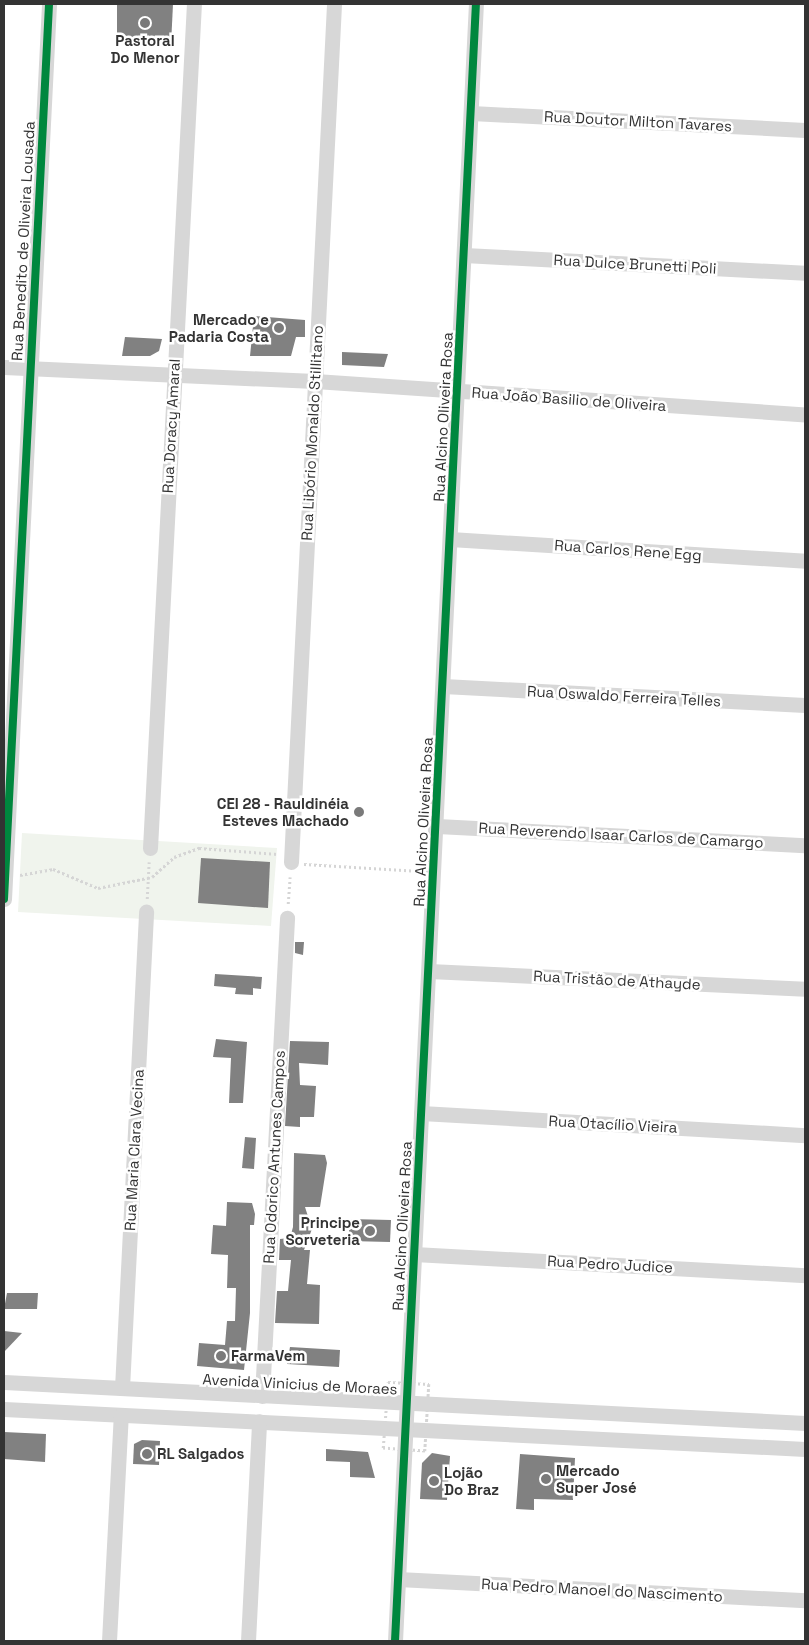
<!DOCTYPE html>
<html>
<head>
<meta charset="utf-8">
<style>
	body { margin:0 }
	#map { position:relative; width:809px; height:1645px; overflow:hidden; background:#fff; font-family:"Space Grotesk",sans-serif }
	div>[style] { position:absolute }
	.green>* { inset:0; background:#f0f4ed }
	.building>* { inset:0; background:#818181 }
	.path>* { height:2.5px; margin-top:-1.25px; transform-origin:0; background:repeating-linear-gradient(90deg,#d5d5d5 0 2.5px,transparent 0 5px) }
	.minor>* { height:15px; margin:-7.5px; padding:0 7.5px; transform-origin:7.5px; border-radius:7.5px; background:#d7d7d7 }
	.cycleway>* { height:8px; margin:-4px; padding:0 4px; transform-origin:4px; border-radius:4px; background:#00873e }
	.dots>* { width:14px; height:14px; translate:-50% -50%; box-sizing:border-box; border:2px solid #fff; border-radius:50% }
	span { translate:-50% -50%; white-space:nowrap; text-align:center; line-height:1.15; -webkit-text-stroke:5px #fff; paint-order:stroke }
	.poi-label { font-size:15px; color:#333; font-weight:700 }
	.right { translate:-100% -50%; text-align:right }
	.left { translate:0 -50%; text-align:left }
	.street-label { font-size:15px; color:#333 }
	.frame { position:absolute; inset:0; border:5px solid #333; pointer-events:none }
</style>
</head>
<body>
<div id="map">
	<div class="green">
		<i style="clip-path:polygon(22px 833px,277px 848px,271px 926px,18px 912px)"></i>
	</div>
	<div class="building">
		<i style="clip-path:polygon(117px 4px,173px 4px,171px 45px,117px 42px)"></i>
		<i style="clip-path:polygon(254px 316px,305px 320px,305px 337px,296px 337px,291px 356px,250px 356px)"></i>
		<i style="clip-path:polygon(125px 337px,162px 339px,159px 351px,150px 356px,122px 356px)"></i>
		<i style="clip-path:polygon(342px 352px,388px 354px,384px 367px,342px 365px)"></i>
		<i style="clip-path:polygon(201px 858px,270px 862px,268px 908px,198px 903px)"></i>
		<i style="clip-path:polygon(295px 942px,304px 942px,303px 955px,295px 953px)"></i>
		<i style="clip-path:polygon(215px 974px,262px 977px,261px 989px,253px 988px,253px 995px,235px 994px,236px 988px,214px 986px)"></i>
		<i style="clip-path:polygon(216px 1039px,247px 1042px,243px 1103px,229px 1103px,231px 1058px,213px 1057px)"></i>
		<i style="clip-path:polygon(290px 1041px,329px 1042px,328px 1065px,299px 1063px,300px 1085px,316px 1086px,314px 1117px,300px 1117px,300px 1127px,285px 1126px)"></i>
		<i style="clip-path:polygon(245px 1137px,256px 1138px,254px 1169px,242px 1168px)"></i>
		<i style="clip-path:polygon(294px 1153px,325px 1155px,327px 1163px,320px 1207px,305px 1207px,312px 1229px,304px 1250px,310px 1250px,307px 1284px,320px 1285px,319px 1324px,275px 1323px,277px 1291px,288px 1291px,291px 1260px,279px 1260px,280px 1239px,290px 1238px,293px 1227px)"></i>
		<i style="clip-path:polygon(227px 1202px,252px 1203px,255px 1214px,254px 1225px,250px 1225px,250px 1313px,244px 1370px,197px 1366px,199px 1343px,225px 1345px,227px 1321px,235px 1321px,236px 1288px,227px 1288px,228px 1255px,211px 1254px,213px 1225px,226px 1226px)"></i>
		<i style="clip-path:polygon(349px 1219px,391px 1220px,390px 1242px,349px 1241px)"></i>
		<i style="clip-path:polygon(7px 1293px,38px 1293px,37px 1309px,4px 1309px)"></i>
		<i style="clip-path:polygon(4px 1331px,22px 1333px,4px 1352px)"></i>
		<i style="clip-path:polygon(290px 1347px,340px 1350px,339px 1367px,287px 1364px)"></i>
		<i style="clip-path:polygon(4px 1432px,46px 1434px,45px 1462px,4px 1459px)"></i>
		<i style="clip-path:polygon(142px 1440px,160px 1441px,159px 1465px,133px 1464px,134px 1444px)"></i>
		<i style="clip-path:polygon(326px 1449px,368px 1452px,375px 1478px,350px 1477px,350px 1462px,326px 1461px)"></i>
		<i style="clip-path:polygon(432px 1453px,450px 1456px,447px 1500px,420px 1499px,422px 1463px)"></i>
		<i style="clip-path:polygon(520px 1454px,575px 1458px,573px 1500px,534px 1499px,534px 1510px,516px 1509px)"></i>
	</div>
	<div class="path">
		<i style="left:304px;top:864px;width:116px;rotate:3.5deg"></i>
		<i style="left:20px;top:875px;width:34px;rotate:-10deg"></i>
		<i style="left:53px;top:869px;width:49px;rotate:22.9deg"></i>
		<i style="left:98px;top:888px;width:55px;rotate:-11.5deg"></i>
		<i style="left:152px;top:877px;width:30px;rotate:-42deg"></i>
		<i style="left:174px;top:857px;width:27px;rotate:-20deg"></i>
		<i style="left:199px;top:848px;width:79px;rotate:4.3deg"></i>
		<i style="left:147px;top:899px;width:37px;rotate:-87deg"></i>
		<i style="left:288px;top:904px;width:27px;rotate:-86deg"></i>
		<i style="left:388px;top:1382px;width:41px;rotate:2.8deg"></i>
		<i style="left:429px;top:1384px;width:67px;rotate:93.4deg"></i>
		<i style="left:425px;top:1451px;width:42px;rotate:-175.9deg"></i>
		<i style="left:383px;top:1448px;width:66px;rotate:-85.7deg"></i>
	</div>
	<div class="minor">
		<i style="left:471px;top:113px;width:334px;rotate:2.9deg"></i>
		<i style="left:464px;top:255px;width:341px;rotate:3deg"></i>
		<i style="left:4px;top:367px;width:311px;rotate:2.6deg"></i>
		<i style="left:315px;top:381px;width:491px;rotate:3.9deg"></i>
		<i style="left:450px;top:539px;width:356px;rotate:3.5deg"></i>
		<i style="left:443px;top:686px;width:362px;rotate:3deg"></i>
		<i style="left:437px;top:826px;width:368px;rotate:3deg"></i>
		<i style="left:150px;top:848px;width:845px;rotate:-87.02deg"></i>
		<i style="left:291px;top:862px;width:859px;rotate:-87.13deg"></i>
		<i style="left:4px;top:899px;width:896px;rotate:-87.12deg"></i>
		<i style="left:429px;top:971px;width:376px;rotate:2.7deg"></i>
		<i style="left:421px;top:1113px;width:385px;rotate:3.3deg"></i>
		<i style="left:414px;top:1254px;width:392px;rotate:3.1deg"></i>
		<i style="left:4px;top:1382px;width:802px;rotate:2.93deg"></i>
		<i style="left:122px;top:1388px;width:477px;rotate:-87.1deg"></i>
		<i style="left:262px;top:1396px;width:479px;rotate:-87deg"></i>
		<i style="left:4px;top:1409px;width:802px;rotate:2.86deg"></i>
		<i style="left:398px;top:1579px;width:408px;rotate:3deg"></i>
		<i style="left:109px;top:1641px;width:226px;rotate:-87deg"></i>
		<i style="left:248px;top:1641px;width:220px;rotate:-87.1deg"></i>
		<i style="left:395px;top:1641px;width:1639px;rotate:-87.17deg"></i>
	</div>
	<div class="cycleway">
		<i style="left:4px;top:899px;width:896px;rotate:-87.12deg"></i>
		<i style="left:395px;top:1641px;width:1639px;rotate:-87.17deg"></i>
	</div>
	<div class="dots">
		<i style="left:145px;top:23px;background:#7a7a7a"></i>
		<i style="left:279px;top:328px;background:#7a7a7a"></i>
		<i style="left:359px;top:812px;background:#7a7a7a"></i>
		<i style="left:370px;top:1231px;background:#7a7a7a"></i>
		<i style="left:221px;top:1356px;background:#7a7a7a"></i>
		<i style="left:147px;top:1454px;background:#7a7a7a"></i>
		<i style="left:546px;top:1479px;background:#7a7a7a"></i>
		<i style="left:434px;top:1481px;background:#7a7a7a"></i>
	</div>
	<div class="poi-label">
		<span style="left:145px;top:49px">Pastoral<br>Do Menor</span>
		<span class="right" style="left:269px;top:328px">Mercado e<br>Padaria Costa</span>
		<span class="right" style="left:349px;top:812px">CEI 28 - Rauldinéia<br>Esteves Machado</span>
		<span class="right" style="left:360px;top:1231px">Principe<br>Sorveteria</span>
		<span class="left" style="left:231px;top:1356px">FarmaVem</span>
		<span class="left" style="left:157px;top:1454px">RL Salgados</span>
		<span class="left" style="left:556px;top:1479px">Mercado<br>Super José</span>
		<span class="left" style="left:444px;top:1481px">Lojão<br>Do Braz</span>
	</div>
	<div class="street-label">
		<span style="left:638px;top:121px;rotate:3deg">Rua Doutor Milton Tavares</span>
		<span style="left:23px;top:241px;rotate:-87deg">Rua Benedito de Oliveira Lousada</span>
		<span style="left:635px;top:264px;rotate:3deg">Rua Dulce Brunetti Poli</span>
		<span style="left:569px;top:399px;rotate:4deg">Rua João Basilio de Oliveira</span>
		<span style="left:443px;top:417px;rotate:-87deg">Rua Alcino Oliveira Rosa</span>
		<span style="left:171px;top:426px;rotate:-87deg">Rua Doracy Amaral</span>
		<span style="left:312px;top:433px;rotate:-87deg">Rua Libório Monaldo Stillitano</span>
		<span style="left:628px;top:550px;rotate:4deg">Rua Carlos Rene Egg</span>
		<span style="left:624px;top:696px;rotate:3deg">Rua Oswaldo Ferreira Telles</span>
		<span style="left:423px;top:822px;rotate:-87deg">Rua Alcino Oliveira Rosa</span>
		<span style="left:621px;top:835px;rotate:3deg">Rua Reverendo Isaar Carlos de Camargo</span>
		<span style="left:617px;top:980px;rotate:3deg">Rua Tristão de Athayde</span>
		<span style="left:613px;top:1124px;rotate:3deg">Rua Otacílio Vieira</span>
		<span style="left:134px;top:1150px;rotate:-87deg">Rua Maria Clara Vecina</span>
		<span style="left:274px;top:1157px;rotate:-87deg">Rua Odorico Antunes Campos</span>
		<span style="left:402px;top:1226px;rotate:-87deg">Rua Alcino Oliveira Rosa</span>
		<span style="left:610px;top:1264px;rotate:3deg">Rua Pedro Judice</span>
		<span style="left:300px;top:1384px;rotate:3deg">Avenida Vinicius de Moraes</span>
		<span style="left:602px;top:1590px;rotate:3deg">Rua Pedro Manoel do Nascimento</span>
	</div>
	<div class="frame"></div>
</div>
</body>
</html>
